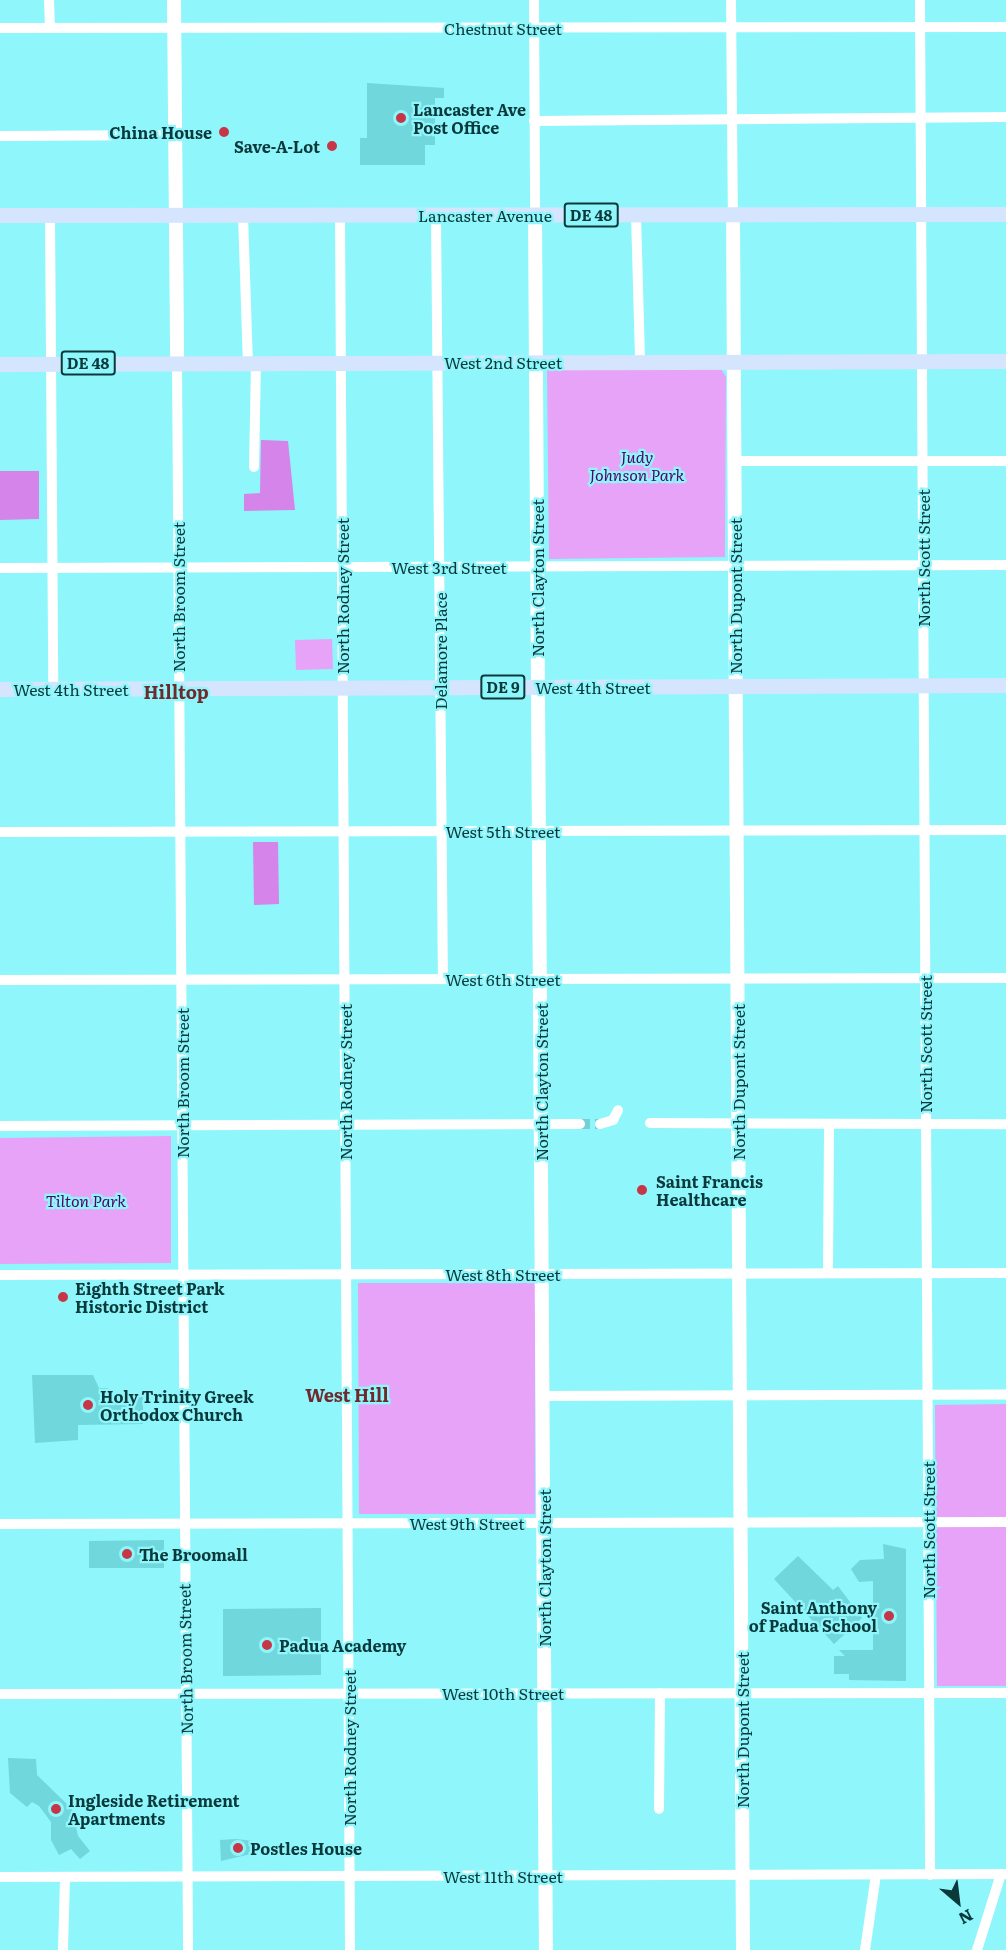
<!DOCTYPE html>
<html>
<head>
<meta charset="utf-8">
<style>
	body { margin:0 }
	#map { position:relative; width:1006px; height:1950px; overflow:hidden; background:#8ff6fb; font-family:Literata,serif }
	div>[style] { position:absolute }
	.green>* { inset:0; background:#e7a3f8 }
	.forest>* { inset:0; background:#d584e9 }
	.building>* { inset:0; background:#70d7dc }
	.street-tunnel>* { height:10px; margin-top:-5px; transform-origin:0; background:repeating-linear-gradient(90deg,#74d0d5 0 10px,transparent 0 15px) }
	.street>* { height:10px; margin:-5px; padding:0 5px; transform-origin:5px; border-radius:5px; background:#fff }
	.secondary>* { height:14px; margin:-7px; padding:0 7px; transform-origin:7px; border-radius:7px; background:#fff }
	.primary>* { height:15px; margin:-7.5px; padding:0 7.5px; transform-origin:7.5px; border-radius:7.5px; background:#d5e5fe }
	.dots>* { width:16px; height:16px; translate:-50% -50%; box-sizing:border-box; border:3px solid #8ff6fb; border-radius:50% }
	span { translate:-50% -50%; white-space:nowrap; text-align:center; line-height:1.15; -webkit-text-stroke:4.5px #8ff6fb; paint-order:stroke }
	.shield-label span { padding:2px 4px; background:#8ff6fb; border:2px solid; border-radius:4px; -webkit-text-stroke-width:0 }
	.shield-label { font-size:15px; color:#09393b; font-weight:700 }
	.street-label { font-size:16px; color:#09393b }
	.poi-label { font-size:16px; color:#09393b; font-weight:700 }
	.left { translate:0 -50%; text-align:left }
	.right { translate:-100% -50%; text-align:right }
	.park-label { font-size:16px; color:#540264; font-style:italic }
	.neighbourhood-label { font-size:18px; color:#6f292d; font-weight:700 }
	.north { position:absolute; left:928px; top:1872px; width:60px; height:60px; -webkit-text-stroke:4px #8ff6fb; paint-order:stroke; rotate:152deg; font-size:16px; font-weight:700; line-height:24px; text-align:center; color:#09393b }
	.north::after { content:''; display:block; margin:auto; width:21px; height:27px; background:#09393b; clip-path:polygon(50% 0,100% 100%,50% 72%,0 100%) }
</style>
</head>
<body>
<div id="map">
	<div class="green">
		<i style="clip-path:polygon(547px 369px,721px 369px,726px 377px,725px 557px,549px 559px)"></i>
		<i style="clip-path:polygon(332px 639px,333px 669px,296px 670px,295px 640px)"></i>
		<i style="clip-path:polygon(171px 1136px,171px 1263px,0 1264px,0 1138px)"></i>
		<i style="clip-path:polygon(358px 1283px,535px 1283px,535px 1514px,359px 1514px)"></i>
		<i style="clip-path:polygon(1006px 1404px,1006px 1686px,937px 1686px,935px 1405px)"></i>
	</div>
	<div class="forest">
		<i style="clip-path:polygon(261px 440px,288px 441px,295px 510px,244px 511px,244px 494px,260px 493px)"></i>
		<i style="clip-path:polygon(0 471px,39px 471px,39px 519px,0 520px)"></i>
		<i style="clip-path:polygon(253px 842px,278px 842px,279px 904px,254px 905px)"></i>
	</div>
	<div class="building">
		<i style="clip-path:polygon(367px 83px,444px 88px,444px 98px,435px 98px,435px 145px,425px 145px,425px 165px,360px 165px,360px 138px,367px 138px)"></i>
		<i style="clip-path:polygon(32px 1375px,93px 1375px,99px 1388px,108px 1388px,108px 1396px,143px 1396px,143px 1424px,78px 1425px,78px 1440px,35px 1443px)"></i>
		<i style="clip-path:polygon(164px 1540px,164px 1568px,89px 1568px,89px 1541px)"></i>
		<i style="clip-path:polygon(883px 1544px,906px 1549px,906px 1681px,849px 1680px,849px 1674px,834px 1674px,834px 1656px,845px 1656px,839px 1650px,873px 1650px,873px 1581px,859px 1582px,851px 1569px,860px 1560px,884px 1559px)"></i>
		<i style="clip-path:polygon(798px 1556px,833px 1590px,838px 1586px,862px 1618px,834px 1644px,774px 1579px)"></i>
		<i style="clip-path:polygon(321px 1608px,321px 1675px,223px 1676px,223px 1609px)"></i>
		<i style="clip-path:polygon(8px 1758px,36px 1759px,37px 1775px,72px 1809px,78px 1836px,90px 1851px,80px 1859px,71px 1849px,59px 1855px,51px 1840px,51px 1822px,39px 1806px,32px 1802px,27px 1807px,10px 1793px)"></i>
		<i style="clip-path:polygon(236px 1839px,254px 1841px,255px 1853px,221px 1861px,220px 1840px)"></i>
	</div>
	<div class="street-tunnel">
		<i style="left:580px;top:1124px;width:20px"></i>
	</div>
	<div class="street">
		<i style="left:49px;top:0;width:28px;rotate:88deg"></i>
		<i style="left:534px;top:0;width:215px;rotate:89.7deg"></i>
		<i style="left:731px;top:0;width:215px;rotate:89.5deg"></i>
		<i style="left:920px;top:0;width:1875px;rotate:89.69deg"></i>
		<i style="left:0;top:28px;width:1006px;rotate:-0.06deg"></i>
		<i style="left:534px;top:121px;width:472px;rotate:-0.5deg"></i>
		<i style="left:0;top:136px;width:175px;rotate:-0.3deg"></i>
		<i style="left:50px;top:215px;width:474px;rotate:89.6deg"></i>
		<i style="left:243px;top:215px;width:148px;rotate:88.1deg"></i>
		<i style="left:340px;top:215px;width:1735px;rotate:89.67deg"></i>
		<i style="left:436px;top:215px;width:764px;rotate:89.48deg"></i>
		<i style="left:636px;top:215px;width:147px;rotate:88.4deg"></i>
		<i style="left:177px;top:363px;width:1587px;rotate:89.6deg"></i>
		<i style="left:734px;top:461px;width:272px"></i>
		<i style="left:254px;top:467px;width:104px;rotate:-88.9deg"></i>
		<i style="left:0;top:568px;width:1006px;rotate:-0.17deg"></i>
		<i style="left:0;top:832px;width:1006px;rotate:-0.11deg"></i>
		<i style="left:0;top:980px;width:1006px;rotate:-0.11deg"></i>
		<i style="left:650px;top:1123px;width:356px;rotate:0.2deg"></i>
		<i style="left:600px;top:1124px;width:14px;rotate:-17deg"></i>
		<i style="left:613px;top:1120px;width:11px;rotate:-63deg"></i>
		<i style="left:0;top:1126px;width:580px;rotate:-0.2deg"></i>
		<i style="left:828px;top:1273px;width:149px;rotate:-89.6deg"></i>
		<i style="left:0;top:1275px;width:1006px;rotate:-0.11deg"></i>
		<i style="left:543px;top:1396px;width:463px;rotate:-0.2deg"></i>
		<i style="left:0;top:1524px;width:1006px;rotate:-0.11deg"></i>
		<i style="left:0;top:1694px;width:1006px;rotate:-0.06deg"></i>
		<i style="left:659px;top:1809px;width:116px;rotate:-89.5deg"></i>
		<i style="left:0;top:1877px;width:1006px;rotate:-0.17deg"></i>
		<i style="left:63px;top:1950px;width:73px;rotate:-88.4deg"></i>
		<i style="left:865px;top:1950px;width:76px;rotate:-81.7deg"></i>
		<i style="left:977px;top:1950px;width:80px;rotate:-72.5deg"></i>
	</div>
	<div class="secondary">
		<i style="left:174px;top:0;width:363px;rotate:89.5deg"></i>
		<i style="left:535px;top:215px;width:1735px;rotate:89.64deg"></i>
		<i style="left:733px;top:215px;width:1735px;rotate:89.67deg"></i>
	</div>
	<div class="primary">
		<i style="left:0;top:215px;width:1006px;rotate:-0.06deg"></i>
		<i style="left:0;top:364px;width:1006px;rotate:-0.17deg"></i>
		<i style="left:0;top:689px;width:1006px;rotate:-0.23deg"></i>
	</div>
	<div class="dots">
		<i style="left:401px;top:118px;background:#c63646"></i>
		<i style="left:224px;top:132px;background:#c63646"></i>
		<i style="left:332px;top:146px;background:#c63646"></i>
		<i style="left:642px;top:1190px;background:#c63646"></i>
		<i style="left:63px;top:1297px;background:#c63646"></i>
		<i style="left:88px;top:1405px;background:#c63646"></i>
		<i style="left:127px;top:1554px;background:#c63646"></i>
		<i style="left:889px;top:1616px;background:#c63646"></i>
		<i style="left:267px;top:1645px;background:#c63646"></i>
		<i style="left:56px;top:1809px;background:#c63646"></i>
		<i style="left:238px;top:1848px;background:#c63646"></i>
	</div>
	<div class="shield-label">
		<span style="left:591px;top:215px">DE 48</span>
		<span style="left:88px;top:363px">DE 48</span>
		<span style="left:503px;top:687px">DE 9</span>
	</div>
	<div class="street-label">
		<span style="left:503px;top:28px">Chestnut Street</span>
		<span style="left:485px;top:215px">Lancaster Avenue</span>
		<span style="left:503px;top:362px">West 2nd Street</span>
		<span style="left:923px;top:558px;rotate:-90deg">North Scott Street</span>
		<span style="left:449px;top:567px">West 3rd Street</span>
		<span style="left:537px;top:578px;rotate:-90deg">North Clayton Street</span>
		<span style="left:342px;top:596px;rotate:-90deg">North Rodney Street</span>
		<span style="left:735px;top:596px;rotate:-90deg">North Dupont Street</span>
		<span style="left:178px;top:597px;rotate:-90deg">North Broom Street</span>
		<span style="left:440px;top:651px;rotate:-90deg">Delamore Place</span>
		<span style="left:593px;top:687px">West 4th Street</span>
		<span style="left:71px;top:689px">West 4th Street</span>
		<span style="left:503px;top:831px">West 5th Street</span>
		<span style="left:503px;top:979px">West 6th Street</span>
		<span style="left:925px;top:1044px;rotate:-90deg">North Scott Street</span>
		<span style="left:345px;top:1082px;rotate:-90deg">North Rodney Street</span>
		<span style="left:541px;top:1082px;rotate:-90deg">North Clayton Street</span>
		<span style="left:738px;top:1082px;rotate:-90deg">North Dupont Street</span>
		<span style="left:182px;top:1083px;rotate:-90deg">North Broom Street</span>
		<span style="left:503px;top:1274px">West 8th Street</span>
		<span style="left:467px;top:1523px">West 9th Street</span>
		<span style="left:928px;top:1530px;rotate:-90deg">North Scott Street</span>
		<span style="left:544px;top:1568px;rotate:-90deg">North Clayton Street</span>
		<span style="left:185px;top:1659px;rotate:-91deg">North Broom Street</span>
		<span style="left:503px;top:1693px">West 10th Street</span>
		<span style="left:742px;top:1730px;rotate:-90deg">North Dupont Street</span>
		<span style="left:349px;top:1748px;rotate:-90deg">North Rodney Street</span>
		<span style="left:503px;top:1876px">West 11th Street</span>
	</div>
	<div class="poi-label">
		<span class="left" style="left:413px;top:118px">Lancaster Ave<br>Post Office</span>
		<span class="right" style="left:212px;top:132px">China House</span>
		<span class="right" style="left:320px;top:146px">Save-A-Lot</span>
		<span class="left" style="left:656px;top:1190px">Saint Francis<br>Healthcare</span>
		<span class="left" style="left:75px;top:1297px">Eighth Street Park<br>Historic District</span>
		<span class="left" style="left:100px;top:1405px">Holy Trinity Greek<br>Orthodox Church</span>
		<span class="left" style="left:139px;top:1554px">The Broomall</span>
		<span class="right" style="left:877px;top:1616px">Saint Anthony<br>of Padua School</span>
		<span class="left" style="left:279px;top:1645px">Padua Academy</span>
		<span class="left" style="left:68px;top:1809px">Ingleside Retirement<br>Apartments</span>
		<span class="left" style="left:250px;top:1848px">Postles House</span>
	</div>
	<div class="park-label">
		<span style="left:637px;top:465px">Judy<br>Johnson Park</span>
		<span style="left:86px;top:1200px">Tilton Park</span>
	</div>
	<div class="neighbourhood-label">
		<span style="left:176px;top:692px">Hilltop</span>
		<span style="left:347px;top:1395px">West Hill</span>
	</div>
	<div class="north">N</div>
</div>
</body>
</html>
